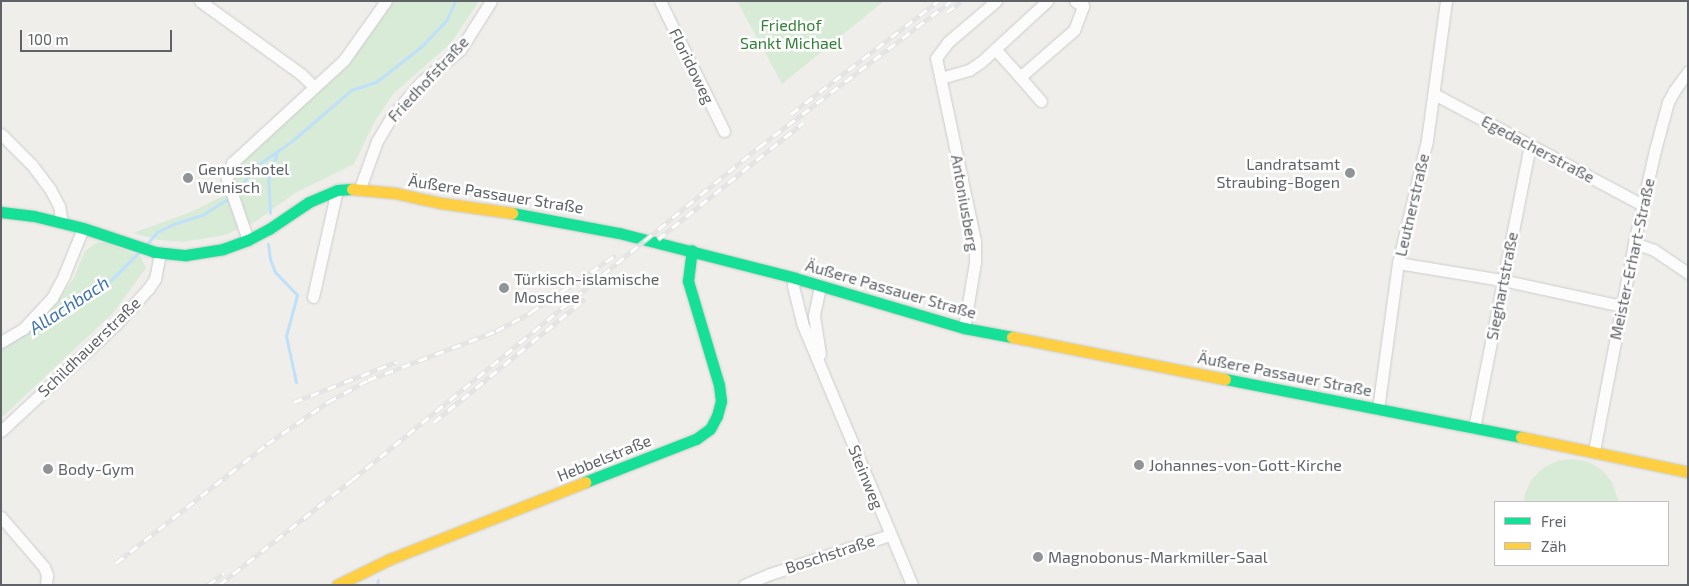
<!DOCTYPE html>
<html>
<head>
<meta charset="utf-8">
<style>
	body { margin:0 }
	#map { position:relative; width:1689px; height:586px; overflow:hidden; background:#efeeea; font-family:"Exo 2",sans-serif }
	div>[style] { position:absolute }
	.green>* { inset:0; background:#d8ebd6 }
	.stream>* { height:3px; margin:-1.5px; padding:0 1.5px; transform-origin:1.5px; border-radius:1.5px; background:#bfe0f9 }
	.roads { filter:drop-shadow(0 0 1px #cbcccc) drop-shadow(0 0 1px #cbcccc) }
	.street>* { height:11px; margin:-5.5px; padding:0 5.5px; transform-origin:5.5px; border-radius:5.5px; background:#fdfcfc }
	.fast>* { height:11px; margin:-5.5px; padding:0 5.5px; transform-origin:5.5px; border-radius:5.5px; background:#16e098 }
	.slow>* { height:11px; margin:-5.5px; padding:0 5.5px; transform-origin:5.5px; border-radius:5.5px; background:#ffcf43 }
	.rail>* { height:5px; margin-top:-2.5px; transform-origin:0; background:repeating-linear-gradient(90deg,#fff 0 9px,#e4e4e4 0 18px); box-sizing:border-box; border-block:1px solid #e4e4e4 }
	.dots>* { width:14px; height:14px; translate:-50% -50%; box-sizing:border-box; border:2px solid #fff; border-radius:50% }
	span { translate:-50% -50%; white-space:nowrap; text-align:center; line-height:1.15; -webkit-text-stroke:5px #fff; paint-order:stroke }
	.park-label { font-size:16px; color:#348238 }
	.street-label { font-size:16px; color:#5f6368 }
	.poi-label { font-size:16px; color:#5f6368 }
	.right { translate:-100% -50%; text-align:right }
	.left { translate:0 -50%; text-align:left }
	.water-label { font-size:18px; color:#4174aa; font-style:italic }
	.frame { position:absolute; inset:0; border:2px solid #5f6368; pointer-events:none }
	.legend { position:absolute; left:1494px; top:501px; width:175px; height:65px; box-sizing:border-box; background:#fff; border:1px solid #bfc1c3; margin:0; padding:6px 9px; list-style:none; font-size:15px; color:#5f6368 }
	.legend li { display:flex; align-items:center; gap:10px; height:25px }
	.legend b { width:25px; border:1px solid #bfc1c3 }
	.scale { position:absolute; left:20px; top:30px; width:152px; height:22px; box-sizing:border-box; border:2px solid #5f6368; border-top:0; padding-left:6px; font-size:15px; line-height:18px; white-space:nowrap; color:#5f6368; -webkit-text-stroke:4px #fff; paint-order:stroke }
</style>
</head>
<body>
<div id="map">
	<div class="green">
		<i style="clip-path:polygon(390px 1px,479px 1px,451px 43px,393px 94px,375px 121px,354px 164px,295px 193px,255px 222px,225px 235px,183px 242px,159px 240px,133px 233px,191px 212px,235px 190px,232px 179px,236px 168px,348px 61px)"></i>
		<i style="clip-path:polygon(737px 1px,884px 1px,782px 84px)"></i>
		<i style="clip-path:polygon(105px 242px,141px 257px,146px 268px,113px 313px,1px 418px,1px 344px,34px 326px,57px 301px,74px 278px,85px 251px,96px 243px)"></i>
		<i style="clip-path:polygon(1573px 459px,1589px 462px,1602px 470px,1612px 482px,1619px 502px,1524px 502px,1525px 493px,1532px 479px,1543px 468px,1557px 461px)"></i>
	</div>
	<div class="stream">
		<i style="left:270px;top:213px;width:33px;rotate:-93deg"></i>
		<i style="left:268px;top:180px;width:29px;rotate:-72deg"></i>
		<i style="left:147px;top:244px;width:16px;rotate:-50deg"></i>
		<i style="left:157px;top:232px;width:19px;rotate:-25deg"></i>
		<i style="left:174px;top:224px;width:29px;rotate:-18deg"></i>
		<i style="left:202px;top:215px;width:40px;rotate:-32deg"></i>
		<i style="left:236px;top:194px;width:30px;rotate:-57deg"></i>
		<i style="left:252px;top:169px;width:49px;rotate:-35deg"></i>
		<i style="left:292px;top:141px;width:78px;rotate:-40.8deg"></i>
		<i style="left:351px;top:90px;width:26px;rotate:-18deg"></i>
		<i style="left:376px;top:82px;width:58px;rotate:-38deg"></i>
		<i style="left:422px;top:46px;width:37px;rotate:-47deg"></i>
		<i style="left:447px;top:19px;width:20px;rotate:-66deg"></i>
		<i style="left:268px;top:244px;width:15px;rotate:82deg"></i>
		<i style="left:270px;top:259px;width:14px;rotate:69deg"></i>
		<i style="left:275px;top:272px;width:32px;rotate:46deg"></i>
		<i style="left:297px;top:295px;width:42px;rotate:105deg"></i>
		<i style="left:286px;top:336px;width:47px;rotate:77.7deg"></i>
		<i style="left:2px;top:347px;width:53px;rotate:-30.4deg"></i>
		<i style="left:48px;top:320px;width:36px;rotate:-38deg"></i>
		<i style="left:76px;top:298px;width:30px;rotate:-21deg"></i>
		<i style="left:104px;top:287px;width:49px;rotate:-45deg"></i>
		<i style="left:377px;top:585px;width:5px;rotate:-79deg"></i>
	</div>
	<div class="roads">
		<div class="street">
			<i style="left:200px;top:1px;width:125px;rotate:35.9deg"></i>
			<i style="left:301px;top:74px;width:18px;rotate:45deg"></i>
			<i style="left:660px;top:1px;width:145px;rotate:63.8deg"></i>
			<i style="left:995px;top:49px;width:38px;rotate:48deg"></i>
			<i style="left:1020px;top:77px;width:72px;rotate:-41deg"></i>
			<i style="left:1074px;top:30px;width:26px;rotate:-69deg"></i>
			<i style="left:1083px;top:6px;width:9px;rotate:-148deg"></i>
			<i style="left:1020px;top:77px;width:32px;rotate:49deg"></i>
			<i style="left:941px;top:78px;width:29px;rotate:-16deg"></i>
			<i style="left:969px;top:70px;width:14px;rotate:-34deg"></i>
			<i style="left:981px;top:62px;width:90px;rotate:-42.7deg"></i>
			<i style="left:1434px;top:94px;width:237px;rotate:28deg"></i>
			<i style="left:1px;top:134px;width:44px;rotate:45deg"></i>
			<i style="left:32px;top:165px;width:30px;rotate:53deg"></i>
			<i style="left:50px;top:189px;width:19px;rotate:62deg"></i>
			<i style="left:59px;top:206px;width:17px;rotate:80deg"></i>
			<i style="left:360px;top:188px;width:50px;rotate:-70.1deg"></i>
			<i style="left:377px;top:141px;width:29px;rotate:-59deg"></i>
			<i style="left:392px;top:116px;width:45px;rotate:-49.5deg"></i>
			<i style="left:421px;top:82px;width:50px;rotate:-39.4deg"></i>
			<i style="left:460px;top:50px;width:58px;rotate:-57.7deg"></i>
			<i style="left:248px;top:240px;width:65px;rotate:-109deg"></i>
			<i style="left:227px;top:179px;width:17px;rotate:-73deg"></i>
			<i style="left:232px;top:163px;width:152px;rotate:-42.6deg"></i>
			<i style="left:344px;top:60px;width:72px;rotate:-54.6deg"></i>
			<i style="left:1634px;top:243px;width:21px;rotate:19deg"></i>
			<i style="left:1654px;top:250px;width:41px;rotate:34.1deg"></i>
			<i style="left:1398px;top:263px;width:105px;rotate:9.3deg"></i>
			<i style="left:1502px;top:280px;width:122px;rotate:12.3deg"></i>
			<i style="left:795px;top:278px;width:8px;rotate:104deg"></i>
			<i style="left:793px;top:286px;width:38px;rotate:76deg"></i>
			<i style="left:802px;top:323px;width:284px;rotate:67.2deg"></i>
			<i style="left:313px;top:297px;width:110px;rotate:-77.4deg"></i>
			<i style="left:964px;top:328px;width:67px;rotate:-80.5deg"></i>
			<i style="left:975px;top:262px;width:21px;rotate:-90deg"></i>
			<i style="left:975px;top:241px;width:187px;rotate:-102deg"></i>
			<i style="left:936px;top:58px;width:20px;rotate:-53deg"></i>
			<i style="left:948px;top:42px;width:63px;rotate:-40.5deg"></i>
			<i style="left:1px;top:342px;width:26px;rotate:-31deg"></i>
			<i style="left:23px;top:329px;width:42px;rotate:-46.9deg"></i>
			<i style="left:52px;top:298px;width:26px;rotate:-62deg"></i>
			<i style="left:64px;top:275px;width:51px;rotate:-68deg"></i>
			<i style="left:820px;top:354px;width:39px;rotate:-99deg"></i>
			<i style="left:814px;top:315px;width:30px;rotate:-78deg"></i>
			<i style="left:1378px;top:409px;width:147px;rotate:-82.2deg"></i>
			<i style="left:1398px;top:263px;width:126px;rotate:-76.7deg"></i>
			<i style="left:1427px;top:140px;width:140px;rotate:-82.2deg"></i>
			<i style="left:1474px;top:428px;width:289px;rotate:-78.8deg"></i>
			<i style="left:1px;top:431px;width:157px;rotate:-42.9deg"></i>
			<i style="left:116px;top:324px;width:47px;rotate:-47.6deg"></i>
			<i style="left:148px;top:289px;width:12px;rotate:-55deg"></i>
			<i style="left:155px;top:279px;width:26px;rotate:-79deg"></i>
			<i style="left:1594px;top:451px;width:212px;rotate:-79.1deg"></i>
			<i style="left:1634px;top:243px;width:95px;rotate:-77.3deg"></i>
			<i style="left:1655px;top:150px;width:50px;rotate:-74.8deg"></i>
			<i style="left:1668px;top:102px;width:13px;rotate:-61deg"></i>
			<i style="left:1674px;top:91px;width:24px;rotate:-54deg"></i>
			<i style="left:1px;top:517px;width:66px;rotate:49.3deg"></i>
			<i style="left:44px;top:567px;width:9px;rotate:69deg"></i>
			<i style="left:47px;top:575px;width:10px;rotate:96deg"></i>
			<i style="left:744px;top:585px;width:28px;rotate:-23deg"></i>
			<i style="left:770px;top:574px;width:125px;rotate:-18.1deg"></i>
		</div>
		<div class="fast">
			<i style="left:1px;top:212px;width:33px;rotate:7deg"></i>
			<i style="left:34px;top:216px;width:50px;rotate:13.8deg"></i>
			<i style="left:83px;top:228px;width:76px;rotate:18.4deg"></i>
			<i style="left:155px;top:252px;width:31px;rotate:6deg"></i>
			<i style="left:186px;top:255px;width:37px;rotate:-9deg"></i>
			<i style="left:223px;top:249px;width:27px;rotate:-20deg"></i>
			<i style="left:248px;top:240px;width:24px;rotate:-28deg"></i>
			<i style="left:269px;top:229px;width:48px;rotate:-34deg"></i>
			<i style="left:309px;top:202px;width:30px;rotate:-23deg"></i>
			<i style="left:337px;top:190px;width:15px;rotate:-4deg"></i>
			<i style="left:512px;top:213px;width:109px;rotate:10.6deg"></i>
			<i style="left:619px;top:233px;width:182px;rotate:14.3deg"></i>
			<i style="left:795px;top:278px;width:176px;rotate:16.5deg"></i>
			<i style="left:964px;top:328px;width:49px;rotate:10.6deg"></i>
			<i style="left:1225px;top:379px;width:302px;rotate:11.1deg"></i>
			<i style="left:585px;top:482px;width:119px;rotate:-21.2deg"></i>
			<i style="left:696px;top:439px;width:17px;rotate:-36deg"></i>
			<i style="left:710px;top:429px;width:15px;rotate:-62deg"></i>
			<i style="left:717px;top:416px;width:16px;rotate:-75deg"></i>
			<i style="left:721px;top:401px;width:16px;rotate:-97deg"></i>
			<i style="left:719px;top:385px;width:109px;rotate:-106.6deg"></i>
			<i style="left:688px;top:281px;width:31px;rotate:-83deg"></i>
		</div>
		<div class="slow">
			<i style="left:352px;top:189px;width:43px;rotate:5.3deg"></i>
			<i style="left:395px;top:193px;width:47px;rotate:12.3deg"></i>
			<i style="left:441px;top:203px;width:72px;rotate:8deg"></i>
			<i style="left:1012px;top:337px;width:217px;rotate:11.2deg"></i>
			<i style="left:1521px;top:437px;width:171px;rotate:11.8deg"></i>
			<i style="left:337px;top:585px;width:59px;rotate:-26.1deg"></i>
			<i style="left:390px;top:559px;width:210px;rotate:-21.5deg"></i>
		</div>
	</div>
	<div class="rail">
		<i style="left:947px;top:12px;width:19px;rotate:-36deg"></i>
		<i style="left:791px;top:114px;width:185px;rotate:-37.5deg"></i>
		<i style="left:658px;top:239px;width:186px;rotate:-38.7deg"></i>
		<i style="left:294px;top:402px;width:110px;rotate:-21.4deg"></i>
		<i style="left:434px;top:422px;width:195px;rotate:-39.2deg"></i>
		<i style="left:116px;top:563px;width:192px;rotate:-38.2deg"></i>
		<i style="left:267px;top:444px;width:74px;rotate:-34.5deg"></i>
		<i style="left:328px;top:402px;width:46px;rotate:-28.8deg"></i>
		<i style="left:368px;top:380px;width:137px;rotate:-20.9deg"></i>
		<i style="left:496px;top:331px;width:40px;rotate:-28deg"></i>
		<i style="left:531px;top:312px;width:102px;rotate:-33.8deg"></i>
		<i style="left:208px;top:585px;width:20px;rotate:-37deg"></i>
		<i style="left:219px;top:585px;width:169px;rotate:-38.3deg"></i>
		<i style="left:352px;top:480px;width:526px;rotate:-39.29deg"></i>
		<i style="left:759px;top:147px;width:241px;rotate:-37.2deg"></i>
	</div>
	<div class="dots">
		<i style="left:1350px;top:173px;background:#919496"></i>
		<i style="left:188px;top:178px;background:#919496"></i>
		<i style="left:504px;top:288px;background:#919496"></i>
		<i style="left:1139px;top:465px;background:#919496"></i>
		<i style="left:48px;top:469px;background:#919496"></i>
		<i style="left:1038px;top:557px;background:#919496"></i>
	</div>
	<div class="park-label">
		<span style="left:791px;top:34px">Friedhof<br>Sankt Michael</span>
	</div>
	<div class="street-label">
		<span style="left:692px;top:66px;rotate:64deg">Floridoweg</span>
		<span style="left:428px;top:79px;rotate:-47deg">Friedhofstraße</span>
		<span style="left:1538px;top:149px;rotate:28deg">Egedacherstraße</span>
		<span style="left:496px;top:194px;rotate:9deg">Äußere Passauer Straße</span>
		<span style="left:965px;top:203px;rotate:80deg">Antoniusberg</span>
		<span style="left:1412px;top:205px;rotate:-77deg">Leutnerstraße</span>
		<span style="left:1632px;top:259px;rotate:-78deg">Meister-Erhart-Straße</span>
		<span style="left:1502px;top:286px;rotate:-79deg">Sieghartstraße</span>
		<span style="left:891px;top:289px;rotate:16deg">Äußere Passauer Straße</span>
		<span style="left:89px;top:347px;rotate:-44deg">Schildhauerstraße</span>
		<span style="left:1285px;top:374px;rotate:11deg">Äußere Passauer Straße</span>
		<span style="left:604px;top:458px;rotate:-22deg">Hebbelstraße</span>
		<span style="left:866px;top:477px;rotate:68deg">Steinweg</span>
		<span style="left:830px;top:554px;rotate:-18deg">Boschstraße</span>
	</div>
	<div class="poi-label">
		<span class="right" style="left:1340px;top:173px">Landratsamt<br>Straubing-Bogen</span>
		<span class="left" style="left:198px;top:178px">Genusshotel<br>Wenisch</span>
		<span class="left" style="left:514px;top:288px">Türkisch-islamische<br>Moschee</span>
		<span class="left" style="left:1149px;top:465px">Johannes-von-Gott-Kirche</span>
		<span class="left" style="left:58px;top:469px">Body-Gym</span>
		<span class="left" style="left:1048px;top:557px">Magnobonus-Markmiller-Saal</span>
	</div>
	<div class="water-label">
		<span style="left:69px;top:305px;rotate:-33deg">Allachbach</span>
	</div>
	<div class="frame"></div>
	<ul class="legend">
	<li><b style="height:6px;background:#16e098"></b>Frei</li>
	<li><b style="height:6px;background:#ffcf43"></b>Zäh</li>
	</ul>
	<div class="scale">100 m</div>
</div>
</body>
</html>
